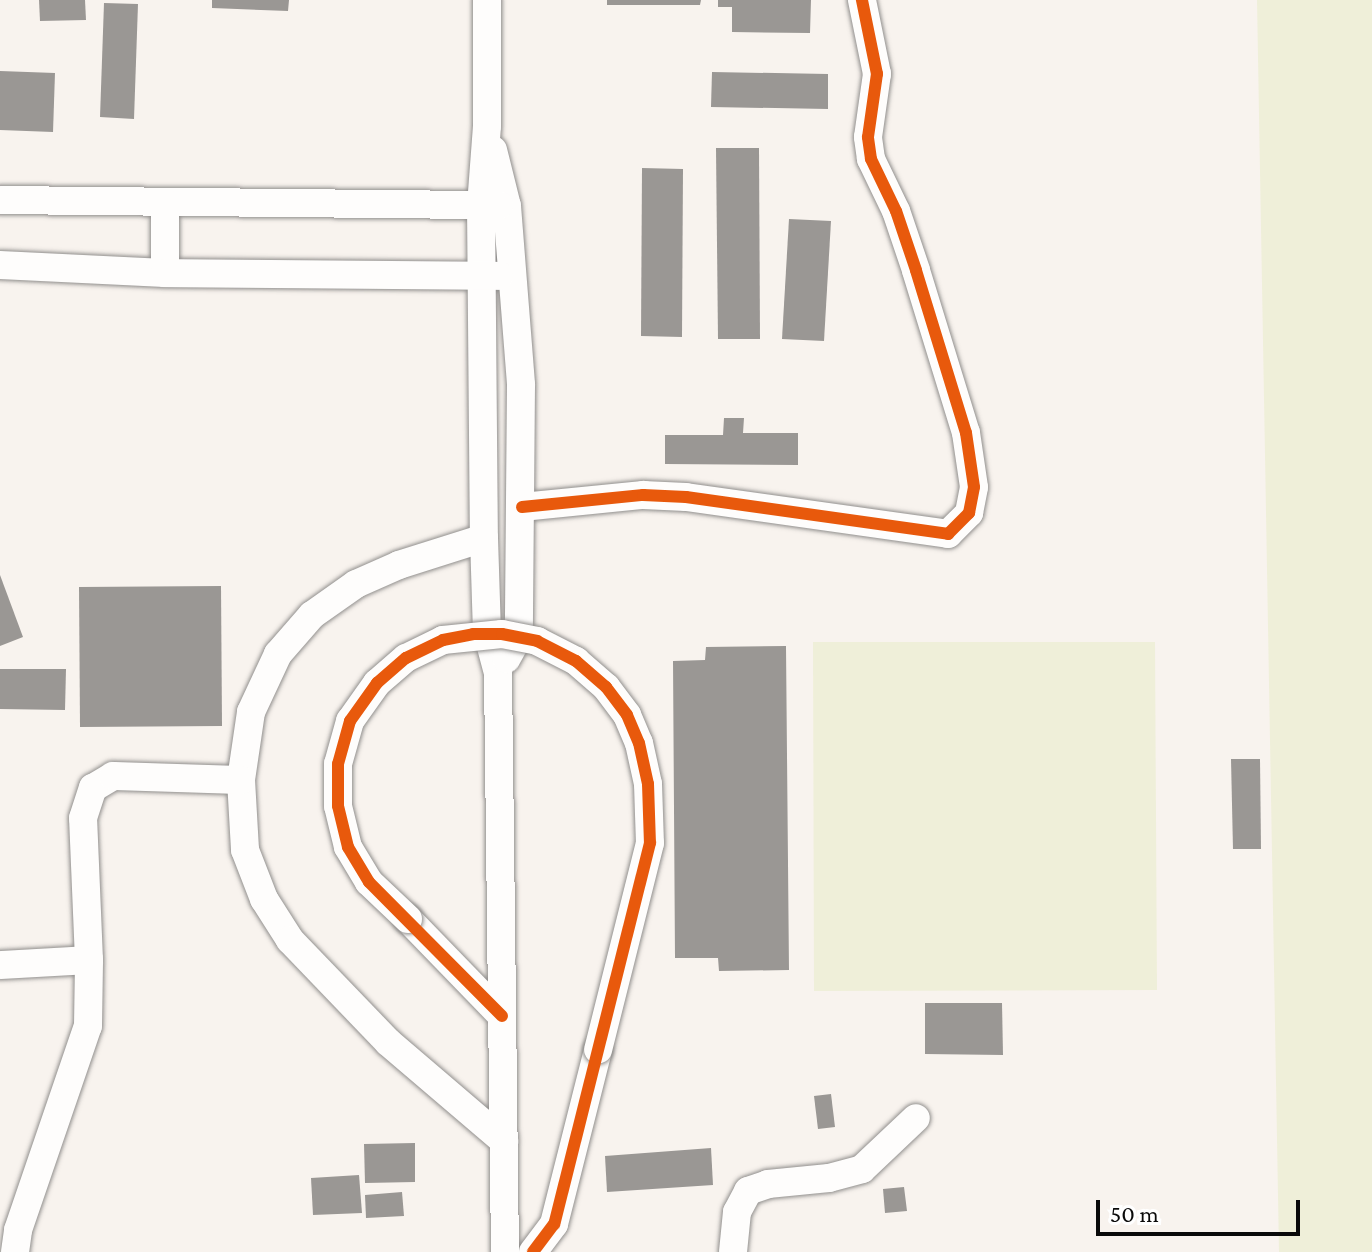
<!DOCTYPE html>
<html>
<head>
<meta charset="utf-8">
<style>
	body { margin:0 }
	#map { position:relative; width:1372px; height:1252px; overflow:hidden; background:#f8f3ee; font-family:"Crimson Pro",serif }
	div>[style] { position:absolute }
	.pitch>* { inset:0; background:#efefd9 }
	.building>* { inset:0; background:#9a9794 }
	.roads { filter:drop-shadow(0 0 2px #918f8d) drop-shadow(0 0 2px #918f8d) }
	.street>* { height:28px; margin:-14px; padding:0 14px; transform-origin:14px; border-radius:14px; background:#fefdfc }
	.bridges { filter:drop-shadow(0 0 2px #918f8d) drop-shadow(0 0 2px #918f8d) }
	.street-bridge>* { height:28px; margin:-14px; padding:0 14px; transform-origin:14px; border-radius:14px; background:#fefdfc }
	.cycleway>* { height:12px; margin:-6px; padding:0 6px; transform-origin:6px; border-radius:6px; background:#e8590c }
	span { translate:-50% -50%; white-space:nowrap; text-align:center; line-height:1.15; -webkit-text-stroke:8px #fff; paint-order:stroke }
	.scale { position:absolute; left:1096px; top:1200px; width:204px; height:36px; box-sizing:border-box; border:4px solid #0a0a0a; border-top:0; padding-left:10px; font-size:24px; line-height:28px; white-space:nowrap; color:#0a0a0a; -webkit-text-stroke:6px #fff; paint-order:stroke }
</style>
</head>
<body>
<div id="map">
	<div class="pitch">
		<i style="clip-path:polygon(1257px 0,1372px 0,1372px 1252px,1279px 1252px)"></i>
		<i style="clip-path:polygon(813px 642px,1155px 642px,1157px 990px,814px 991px)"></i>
	</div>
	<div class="building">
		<i style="clip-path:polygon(39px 0,85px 0,86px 20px,40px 21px)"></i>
		<i style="clip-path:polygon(212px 0,289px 0,288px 11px,212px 8px)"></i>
		<i style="clip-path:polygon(607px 0,701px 0,700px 5px,607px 5px)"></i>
		<i style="clip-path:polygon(718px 0,811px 0,810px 33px,732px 32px,732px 7px,718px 7px)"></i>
		<i style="clip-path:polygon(104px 3px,138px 4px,134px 119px,100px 117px)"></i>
		<i style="clip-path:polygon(0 71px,55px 73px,53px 132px,0 130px)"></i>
		<i style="clip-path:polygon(712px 72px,828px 74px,828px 109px,711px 107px)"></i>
		<i style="clip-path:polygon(716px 148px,759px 148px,760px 339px,718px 339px)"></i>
		<i style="clip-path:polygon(642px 168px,683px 169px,682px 337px,641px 336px)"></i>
		<i style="clip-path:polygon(789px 219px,831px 221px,824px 341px,782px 339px)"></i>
		<i style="clip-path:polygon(724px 418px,744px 418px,743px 433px,798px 433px,798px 465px,665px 464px,665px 435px,723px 435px)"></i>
		<i style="clip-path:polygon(0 575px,23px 637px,0 646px)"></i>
		<i style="clip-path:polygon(221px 586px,222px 726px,80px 727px,79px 587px)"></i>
		<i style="clip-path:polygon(786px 646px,789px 970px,719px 971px,718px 958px,675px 958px,673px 661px,705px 660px,706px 647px)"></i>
		<i style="clip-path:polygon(0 669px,66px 669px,65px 710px,0 709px)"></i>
		<i style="clip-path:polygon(1231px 759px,1260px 759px,1261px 849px,1233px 849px)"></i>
		<i style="clip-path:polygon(925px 1003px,1002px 1003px,1003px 1055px,925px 1054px)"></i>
		<i style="clip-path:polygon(831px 1094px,835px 1127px,818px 1129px,814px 1096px)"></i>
		<i style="clip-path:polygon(415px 1143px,415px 1182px,365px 1183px,364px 1144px)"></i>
		<i style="clip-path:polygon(711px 1148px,713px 1185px,607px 1192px,605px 1156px)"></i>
		<i style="clip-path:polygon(359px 1175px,362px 1213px,313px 1215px,311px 1178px)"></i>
		<i style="clip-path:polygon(904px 1187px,907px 1211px,885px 1213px,883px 1189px)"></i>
		<i style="clip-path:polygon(402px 1192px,404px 1216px,366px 1218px,365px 1195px)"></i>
	</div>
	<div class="roads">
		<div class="street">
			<i style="left:487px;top:0;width:126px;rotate:90deg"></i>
			<i style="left:487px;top:126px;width:79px;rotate:94.3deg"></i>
			<i style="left:481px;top:205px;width:333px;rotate:89.5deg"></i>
			<i style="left:484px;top:538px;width:94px;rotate:88.2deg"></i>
			<i style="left:487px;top:632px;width:42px;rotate:75deg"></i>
			<i style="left:498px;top:673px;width:579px;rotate:89.31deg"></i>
			<i style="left:493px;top:150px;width:58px;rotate:76deg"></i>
			<i style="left:507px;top:206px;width:180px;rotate:85.5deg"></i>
			<i style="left:521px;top:385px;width:251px;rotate:90.5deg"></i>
			<i style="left:519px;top:636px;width:26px;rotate:119deg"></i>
			<i style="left:0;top:200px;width:499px;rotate:0.6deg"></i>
			<i style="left:165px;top:203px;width:70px;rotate:90deg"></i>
			<i style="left:0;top:265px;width:165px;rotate:2.8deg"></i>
			<i style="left:165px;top:273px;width:334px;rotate:0.5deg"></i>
			<i style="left:522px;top:507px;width:122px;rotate:-5.7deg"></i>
			<i style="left:643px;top:495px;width:43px;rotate:2.7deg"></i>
			<i style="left:686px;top:497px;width:265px;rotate:8deg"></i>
			<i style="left:948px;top:534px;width:30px;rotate:-45deg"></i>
			<i style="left:969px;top:513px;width:26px;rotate:-79deg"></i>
			<i style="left:974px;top:487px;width:55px;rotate:-98.4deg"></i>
			<i style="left:966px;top:433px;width:170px;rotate:-107.1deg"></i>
			<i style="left:916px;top:270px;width:62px;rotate:-108.7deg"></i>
			<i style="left:896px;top:211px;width:58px;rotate:-115.7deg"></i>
			<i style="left:871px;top:159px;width:22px;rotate:-98deg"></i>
			<i style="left:868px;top:137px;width:64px;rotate:-81.9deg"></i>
			<i style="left:877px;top:74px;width:76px;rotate:-101.5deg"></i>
			<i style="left:484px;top:538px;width:89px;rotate:162.4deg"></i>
			<i style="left:399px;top:565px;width:47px;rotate:156.2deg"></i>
			<i style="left:356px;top:584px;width:54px;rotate:144.8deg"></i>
			<i style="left:312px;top:615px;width:52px;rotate:131.1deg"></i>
			<i style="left:278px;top:654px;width:64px;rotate:115deg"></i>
			<i style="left:251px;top:712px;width:69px;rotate:98.4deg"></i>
			<i style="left:241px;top:780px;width:70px;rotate:86.7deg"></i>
			<i style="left:245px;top:850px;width:53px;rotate:68.8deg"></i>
			<i style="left:264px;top:899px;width:49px;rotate:57.6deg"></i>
			<i style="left:290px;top:940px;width:141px;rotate:46.1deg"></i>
			<i style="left:388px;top:1042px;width:153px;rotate:40.5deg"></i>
			<i style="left:408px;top:919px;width:135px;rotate:45.9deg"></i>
			<i style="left:0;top:965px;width:89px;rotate:-3.2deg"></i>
			<i style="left:15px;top:1252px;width:22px;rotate:-82deg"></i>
			<i style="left:18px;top:1230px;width:216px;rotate:-71.1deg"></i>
			<i style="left:88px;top:1026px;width:66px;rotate:-89.1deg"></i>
			<i style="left:89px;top:960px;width:142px;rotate:-92.4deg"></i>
			<i style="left:83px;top:818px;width:32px;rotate:-72deg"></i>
			<i style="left:93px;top:788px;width:23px;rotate:-31deg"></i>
			<i style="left:113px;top:776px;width:128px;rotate:1.8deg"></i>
			<i style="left:533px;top:1252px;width:35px;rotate:-53deg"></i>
			<i style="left:554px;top:1224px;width:179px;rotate:-75.8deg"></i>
			<i style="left:733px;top:1252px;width:40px;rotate:-84.3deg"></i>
			<i style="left:737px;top:1212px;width:24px;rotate:-62deg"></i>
			<i style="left:748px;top:1191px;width:21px;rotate:-19deg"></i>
			<i style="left:768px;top:1184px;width:61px;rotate:-5.6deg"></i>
			<i style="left:829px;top:1178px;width:34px;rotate:-15deg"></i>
			<i style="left:862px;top:1169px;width:74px;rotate:-43.4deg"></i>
		</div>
	</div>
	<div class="bridges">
		<div class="street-bridge">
			<i style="left:408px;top:919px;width:54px;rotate:-136.5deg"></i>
			<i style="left:369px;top:882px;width:41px;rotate:-121deg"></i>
			<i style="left:348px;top:847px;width:42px;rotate:-103.7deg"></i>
			<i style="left:338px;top:806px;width:42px;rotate:-90deg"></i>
			<i style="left:338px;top:764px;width:45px;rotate:-74.4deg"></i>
			<i style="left:350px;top:721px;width:47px;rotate:-54.6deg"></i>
			<i style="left:377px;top:683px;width:38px;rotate:-41deg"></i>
			<i style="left:406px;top:658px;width:41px;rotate:-25.9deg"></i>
			<i style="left:443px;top:640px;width:59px;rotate:-5.8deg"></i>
			<i style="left:502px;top:634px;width:36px;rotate:11deg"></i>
			<i style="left:537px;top:641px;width:44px;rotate:27.1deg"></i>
			<i style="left:576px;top:661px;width:40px;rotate:41deg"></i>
			<i style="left:606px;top:687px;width:35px;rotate:53deg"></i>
			<i style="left:627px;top:715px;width:30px;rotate:67deg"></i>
			<i style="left:639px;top:743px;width:42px;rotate:77.6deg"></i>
			<i style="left:648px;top:784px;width:59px;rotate:88.1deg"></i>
			<i style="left:650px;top:843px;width:213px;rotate:104.1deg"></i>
		</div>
	</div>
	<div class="cycleway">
		<i style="left:522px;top:507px;width:122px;rotate:-5.7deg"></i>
		<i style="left:643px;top:495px;width:43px;rotate:2.7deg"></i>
		<i style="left:686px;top:497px;width:265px;rotate:8deg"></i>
		<i style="left:948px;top:534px;width:30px;rotate:-45deg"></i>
		<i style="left:969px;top:513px;width:26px;rotate:-79deg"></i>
		<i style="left:974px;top:487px;width:55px;rotate:-98.4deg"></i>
		<i style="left:966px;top:433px;width:170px;rotate:-107.1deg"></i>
		<i style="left:916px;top:270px;width:62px;rotate:-108.7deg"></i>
		<i style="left:896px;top:211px;width:58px;rotate:-115.7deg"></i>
		<i style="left:871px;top:159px;width:22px;rotate:-98deg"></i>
		<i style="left:868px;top:137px;width:64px;rotate:-81.9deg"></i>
		<i style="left:877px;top:74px;width:76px;rotate:-101.5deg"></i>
		<i style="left:502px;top:1016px;width:189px;rotate:-134.8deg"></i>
		<i style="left:369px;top:882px;width:41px;rotate:-121deg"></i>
		<i style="left:348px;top:847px;width:42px;rotate:-103.7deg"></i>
		<i style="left:338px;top:806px;width:42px;rotate:-90deg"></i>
		<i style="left:338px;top:764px;width:45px;rotate:-74.4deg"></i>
		<i style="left:350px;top:721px;width:47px;rotate:-54.6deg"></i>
		<i style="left:377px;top:683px;width:38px;rotate:-41deg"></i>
		<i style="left:406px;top:658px;width:41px;rotate:-25.9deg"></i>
		<i style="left:443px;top:640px;width:31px;rotate:-11deg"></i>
		<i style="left:473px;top:634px;width:29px"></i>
		<i style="left:502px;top:634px;width:36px;rotate:11deg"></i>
		<i style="left:537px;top:641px;width:44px;rotate:27.1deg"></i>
		<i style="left:576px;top:661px;width:40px;rotate:41deg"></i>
		<i style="left:606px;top:687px;width:35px;rotate:53deg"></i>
		<i style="left:627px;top:715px;width:30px;rotate:67deg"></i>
		<i style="left:639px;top:743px;width:42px;rotate:77.6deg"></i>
		<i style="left:648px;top:784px;width:59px;rotate:88.1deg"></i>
		<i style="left:650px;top:843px;width:393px;rotate:104.1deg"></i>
		<i style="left:554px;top:1224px;width:35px;rotate:127deg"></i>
	</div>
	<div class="scale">50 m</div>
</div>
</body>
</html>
